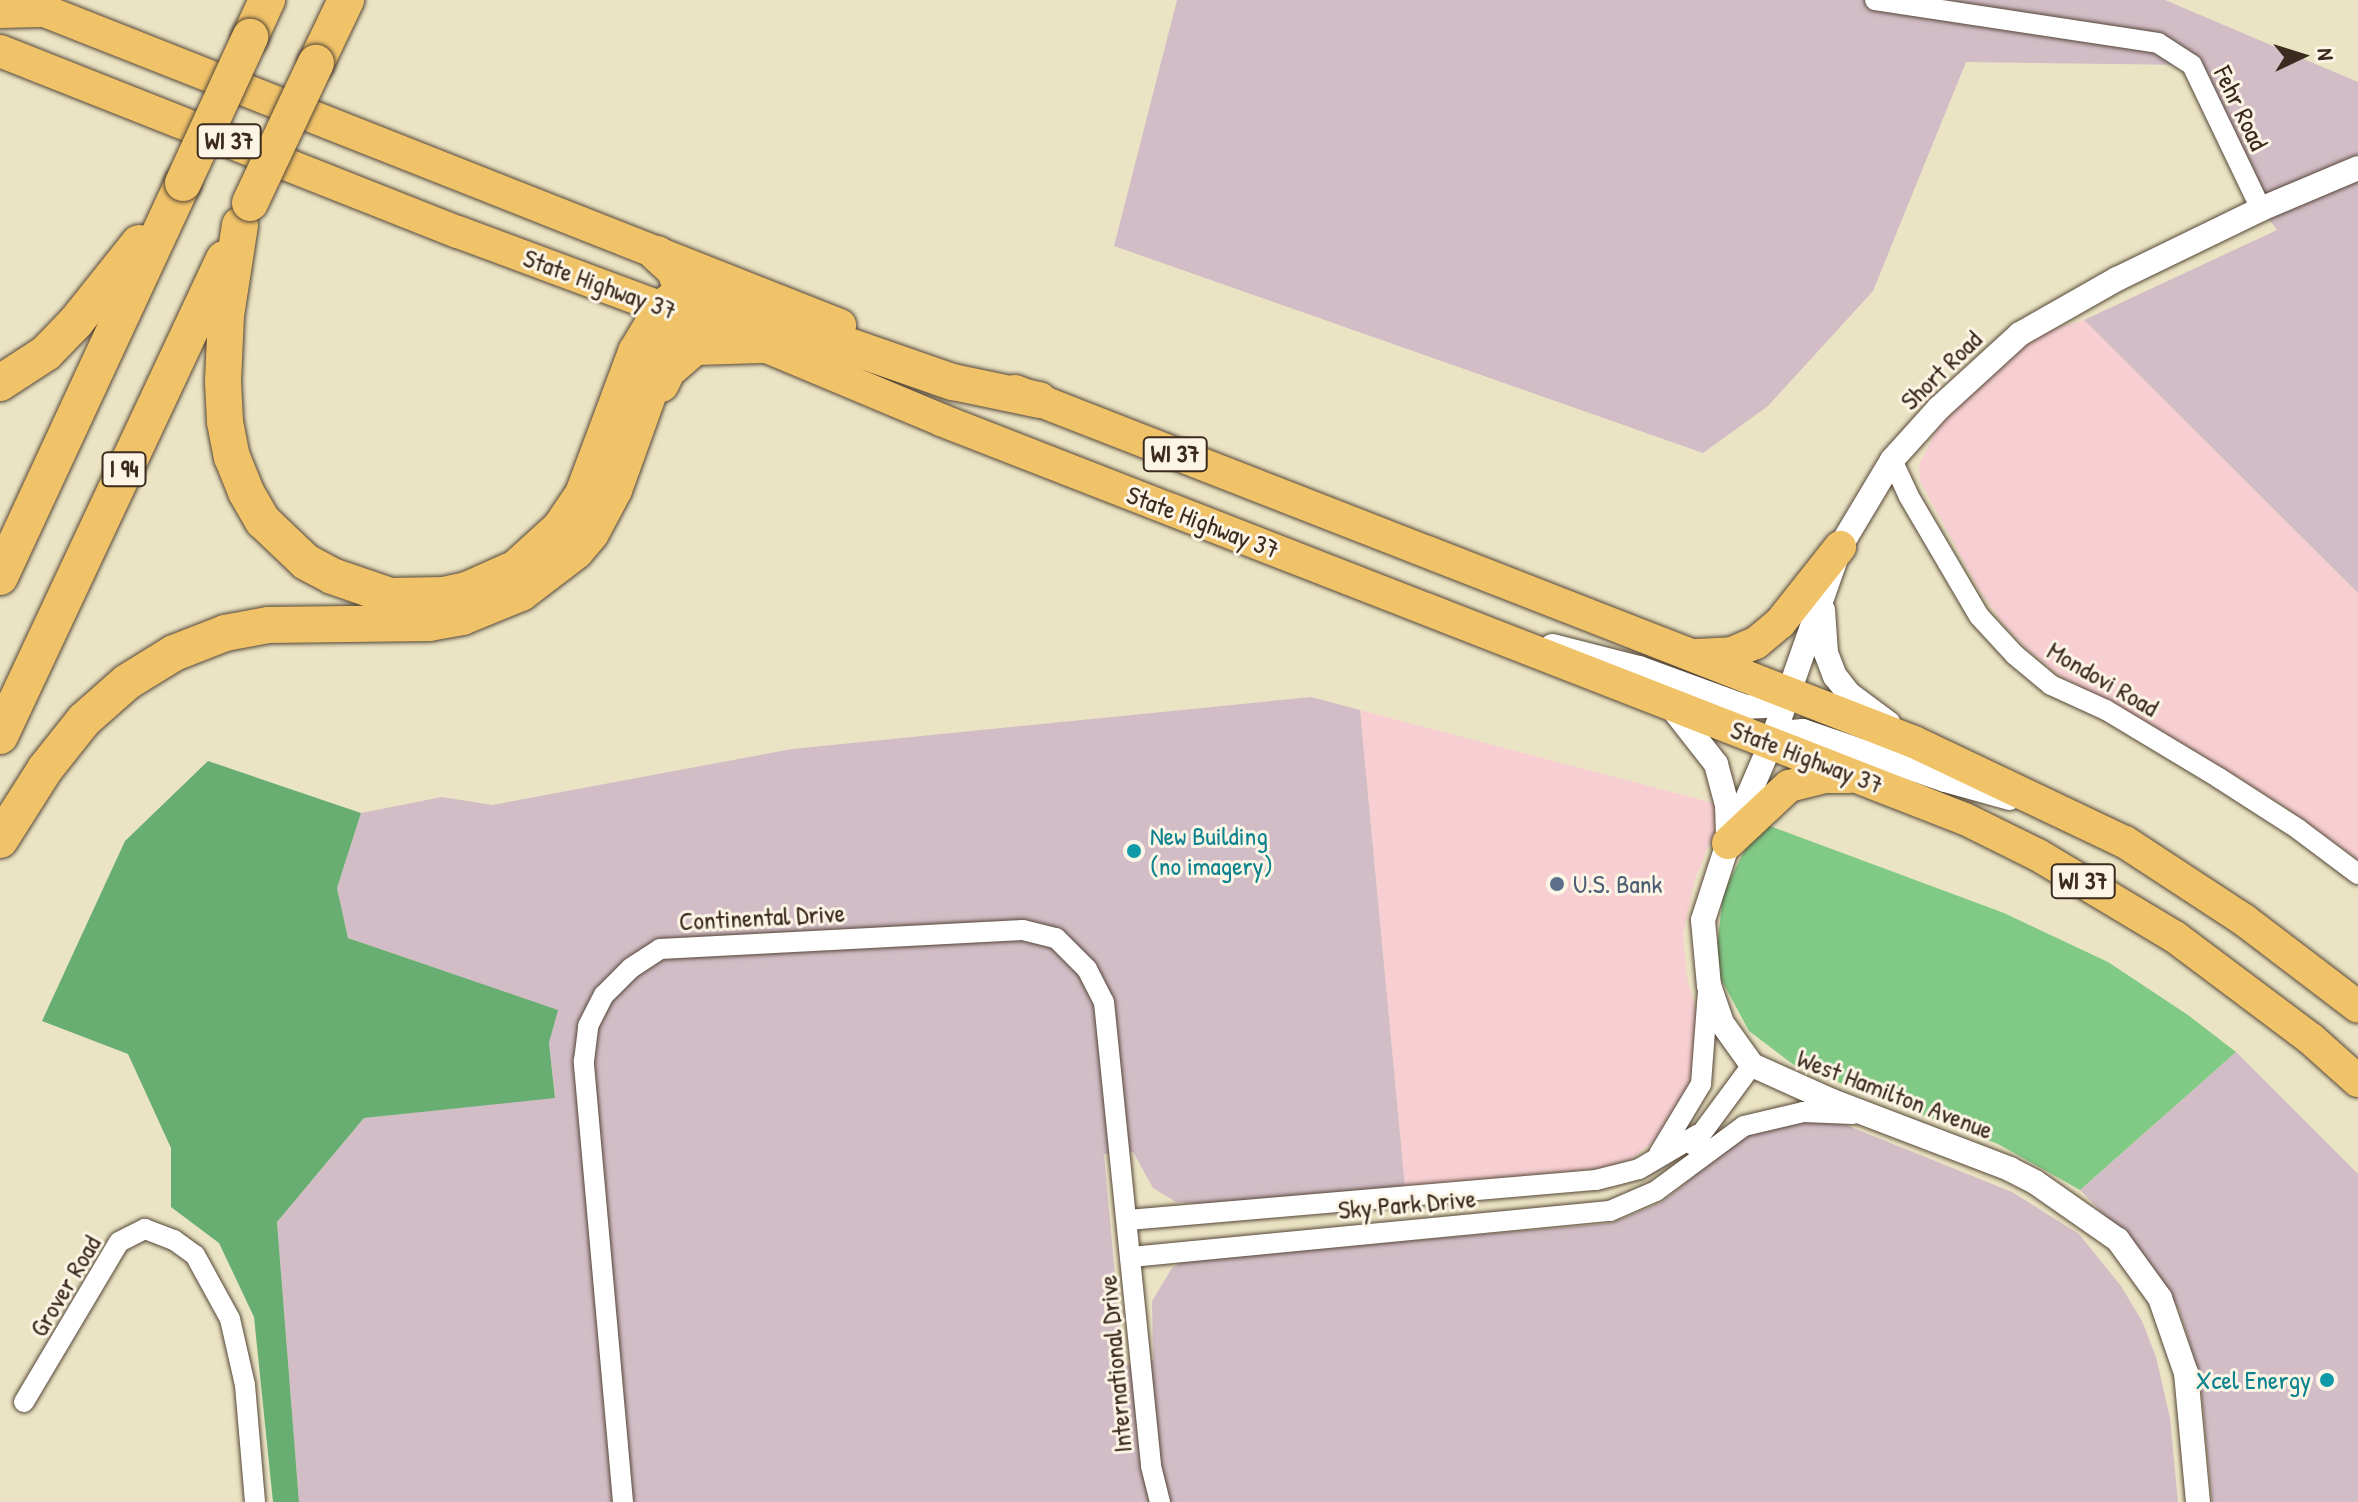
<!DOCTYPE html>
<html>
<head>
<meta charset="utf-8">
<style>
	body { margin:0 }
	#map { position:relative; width:2358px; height:1502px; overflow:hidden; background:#ebe4c4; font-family:"Patrick Hand",sans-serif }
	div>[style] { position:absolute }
	.built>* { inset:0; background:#f7cfd2 }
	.industrial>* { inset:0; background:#d2bdc6 }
	.green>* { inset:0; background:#81ca86 }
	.forest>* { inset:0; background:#68ae73 }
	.roads { filter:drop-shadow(0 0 2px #554637) drop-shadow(0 0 2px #554637) }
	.minor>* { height:20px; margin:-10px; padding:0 10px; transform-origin:10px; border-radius:10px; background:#fff }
	.tertiary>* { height:24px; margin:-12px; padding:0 12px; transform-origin:12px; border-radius:12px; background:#fff }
	.primary>* { height:32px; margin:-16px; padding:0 16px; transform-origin:16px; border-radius:16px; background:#f1c369 }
	.motorway>* { height:36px; margin:-18px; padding:0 18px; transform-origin:18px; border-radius:18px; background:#f1c369 }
	.bridges { filter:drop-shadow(0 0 2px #554637) drop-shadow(0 0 2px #554637) }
	.motorway-bridge>* { height:36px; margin:-18px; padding:0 18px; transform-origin:18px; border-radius:18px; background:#f1c369 }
	.dots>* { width:22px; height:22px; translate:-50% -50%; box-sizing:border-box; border:4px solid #fcf5e5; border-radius:50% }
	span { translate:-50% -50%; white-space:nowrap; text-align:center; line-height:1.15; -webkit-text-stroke:6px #fcf5e5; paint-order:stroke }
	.shield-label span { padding:2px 6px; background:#fcf5e5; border:2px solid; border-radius:6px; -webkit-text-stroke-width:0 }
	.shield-label { font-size:24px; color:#3b2a1e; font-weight:700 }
	.street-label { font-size:26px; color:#3b2a1e }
	.culture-label { font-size:26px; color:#0d838f }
	.left { translate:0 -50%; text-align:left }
	.right { translate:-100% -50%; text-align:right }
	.service-label { font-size:26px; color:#4e5e75 }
	.north { position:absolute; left:2262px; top:16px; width:80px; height:80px; -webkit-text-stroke:6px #fcf5e5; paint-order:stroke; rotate:86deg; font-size:22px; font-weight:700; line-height:32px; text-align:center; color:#3b2a1e }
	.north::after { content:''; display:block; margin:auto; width:28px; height:36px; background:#3b2a1e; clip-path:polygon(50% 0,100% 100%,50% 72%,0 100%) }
</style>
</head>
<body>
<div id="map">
	<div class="built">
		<i style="clip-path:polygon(2084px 320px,2358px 593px,2358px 859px,2281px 804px,2059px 675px,2029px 651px,2003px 624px,1978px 588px,1920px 481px,1919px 464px,1941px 422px,2034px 335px)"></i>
		<i style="clip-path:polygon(1360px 710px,1725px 806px,1695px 879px,1683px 934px,1687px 978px,1700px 1024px,1700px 1060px,1686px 1102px,1665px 1132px,1634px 1157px,1610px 1168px,1405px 1187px)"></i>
	</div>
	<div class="industrial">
		<i style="clip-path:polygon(1177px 0,2165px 0,2358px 82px,2358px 593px,2084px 320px,2277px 230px,2261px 209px,2191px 65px,1966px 62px,1873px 291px,1768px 406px,1703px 453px,1114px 246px)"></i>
		<i style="clip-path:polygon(1311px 697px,1360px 710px,1405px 1187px,1208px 1204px,1176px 1202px,1153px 1188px,1133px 1152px,1104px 1154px,1123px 1365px,1153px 1360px,1152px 1301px,1172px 1268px,1186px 1260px,1612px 1223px,1660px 1203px,1684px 1185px,1720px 1149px,1775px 1122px,1836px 1121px,2012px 1192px,2079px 1234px,2121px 1286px,2142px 1321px,2156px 1357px,2170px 1418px,2178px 1502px,299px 1502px,277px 1222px,364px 1118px,555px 1097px,549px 1043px,557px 1010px,348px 938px,337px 888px,361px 813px,442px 797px,492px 805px,792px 749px)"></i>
		<i style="clip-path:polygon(2236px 1052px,2358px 1174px,2358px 1502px,2212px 1502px,2200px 1377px,2179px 1309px,2145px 1256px,2080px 1190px)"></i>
	</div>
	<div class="green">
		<i style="clip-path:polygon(1759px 822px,2004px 913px,2108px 962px,2188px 1015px,2236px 1052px,2080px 1190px,1998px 1144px,1794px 1065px,1749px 1031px,1721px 979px,1717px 949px,1723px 893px)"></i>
	</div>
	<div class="forest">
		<i style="clip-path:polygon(208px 761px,361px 813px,337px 888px,348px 938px,558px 1010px,549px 1043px,555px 1098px,364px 1118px,277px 1222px,299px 1502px,273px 1502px,254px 1317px,219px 1243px,171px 1207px,171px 1148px,128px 1054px,42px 1021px,125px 841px)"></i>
	</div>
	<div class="roads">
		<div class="minor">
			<i style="left:1875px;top:0;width:286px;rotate:8.6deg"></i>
			<i style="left:2158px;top:43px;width:40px;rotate:32.9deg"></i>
			<i style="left:2192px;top:65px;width:160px;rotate:64.4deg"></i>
			<i style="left:1892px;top:460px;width:38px;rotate:65deg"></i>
			<i style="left:1908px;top:495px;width:140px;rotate:59.6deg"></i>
			<i style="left:1979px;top:616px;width:53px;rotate:47.3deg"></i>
			<i style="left:2015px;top:655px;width:47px;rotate:39.8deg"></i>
			<i style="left:2051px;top:685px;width:60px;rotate:24.4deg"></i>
			<i style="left:2106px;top:710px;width:132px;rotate:31deg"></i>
			<i style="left:2219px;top:778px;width:94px;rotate:32.8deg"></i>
			<i style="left:2298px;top:829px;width:75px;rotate:36.9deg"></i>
			<i style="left:1693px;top:1145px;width:99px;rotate:-53.6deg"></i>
			<i style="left:1659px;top:1154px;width:82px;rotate:-59deg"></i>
			<i style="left:1701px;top:1084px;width:94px;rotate:-85.7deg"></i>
			<i style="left:1128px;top:1220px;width:470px;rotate:-4.9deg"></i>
			<i style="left:1596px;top:1180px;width:44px;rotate:-14.3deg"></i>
			<i style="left:1639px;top:1169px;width:67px;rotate:-30.4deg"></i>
			<i style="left:1131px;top:1257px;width:481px;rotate:-5.5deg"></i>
			<i style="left:1610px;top:1211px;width:50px;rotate:-23.5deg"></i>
			<i style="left:1656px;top:1191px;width:109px;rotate:-36.5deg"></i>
			<i style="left:1744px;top:1126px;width:61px;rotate:-13.3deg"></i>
			<i style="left:1803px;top:1112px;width:50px;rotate:2.3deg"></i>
			<i style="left:24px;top:1402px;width:186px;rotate:-59.3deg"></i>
			<i style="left:119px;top:1242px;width:29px;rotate:-27deg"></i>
			<i style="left:145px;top:1229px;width:31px;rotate:21deg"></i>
			<i style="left:174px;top:1240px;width:26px;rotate:36deg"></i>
			<i style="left:195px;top:1255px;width:73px;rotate:61.3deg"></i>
			<i style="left:230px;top:1319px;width:68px;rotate:77.2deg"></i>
			<i style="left:245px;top:1385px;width:117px;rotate:85.1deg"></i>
			<i style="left:623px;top:1502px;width:443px;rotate:-95.1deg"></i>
			<i style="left:584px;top:1061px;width:35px;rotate:-83deg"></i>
			<i style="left:588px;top:1026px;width:35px;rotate:-63deg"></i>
			<i style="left:604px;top:995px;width:38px;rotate:-45deg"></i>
			<i style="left:631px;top:968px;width:35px;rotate:-33deg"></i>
			<i style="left:660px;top:949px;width:363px;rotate:-3deg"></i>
			<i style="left:1023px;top:930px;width:34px;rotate:14deg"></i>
			<i style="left:1056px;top:938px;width:44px;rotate:45deg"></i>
			<i style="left:1087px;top:969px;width:37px;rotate:63deg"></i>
			<i style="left:1104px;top:1002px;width:466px;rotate:84.2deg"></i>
			<i style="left:1151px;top:1466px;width:37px;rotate:76deg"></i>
		</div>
		<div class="tertiary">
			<i style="left:1823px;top:610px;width:43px;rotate:86deg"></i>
			<i style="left:1826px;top:653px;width:25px;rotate:69deg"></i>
			<i style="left:1835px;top:676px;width:23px;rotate:52deg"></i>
			<i style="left:1849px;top:694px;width:49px;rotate:36.6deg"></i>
			<i style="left:1552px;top:646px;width:90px;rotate:14.2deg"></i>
			<i style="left:1639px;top:668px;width:114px;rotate:20deg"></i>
			<i style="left:1746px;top:707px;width:18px;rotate:-3deg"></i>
			<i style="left:1764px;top:706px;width:28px;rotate:-27deg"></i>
			<i style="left:1669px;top:704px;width:76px;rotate:51.9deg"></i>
			<i style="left:1716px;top:764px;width:42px;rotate:75deg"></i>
			<i style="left:1727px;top:805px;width:32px;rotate:88deg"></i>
			<i style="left:1771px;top:743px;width:23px;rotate:-29deg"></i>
			<i style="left:1791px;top:732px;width:12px;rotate:-5deg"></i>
			<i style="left:1803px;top:731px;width:150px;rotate:19deg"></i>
			<i style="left:1945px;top:780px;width:67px;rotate:15.5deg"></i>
			<i style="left:2198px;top:1502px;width:130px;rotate:-95.3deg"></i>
			<i style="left:2186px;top:1373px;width:79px;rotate:-109.1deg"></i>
			<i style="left:2160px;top:1298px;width:72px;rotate:-125.9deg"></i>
			<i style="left:2118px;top:1240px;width:101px;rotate:-145.1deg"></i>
			<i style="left:2035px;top:1182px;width:28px;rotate:-153deg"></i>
			<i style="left:2010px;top:1169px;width:191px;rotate:-159.1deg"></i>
			<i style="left:1832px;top:1101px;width:88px;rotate:-155.8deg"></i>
			<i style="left:1752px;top:1065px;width:52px;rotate:-125.5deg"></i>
			<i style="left:1722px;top:1023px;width:39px;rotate:-109deg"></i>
			<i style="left:1709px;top:986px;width:66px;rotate:-95.2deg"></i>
			<i style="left:1703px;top:920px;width:81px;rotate:-72deg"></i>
			<i style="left:1728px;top:843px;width:109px;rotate:-66.7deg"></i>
			<i style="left:1771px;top:743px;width:208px;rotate:-70.6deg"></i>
			<i style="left:1840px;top:547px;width:101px;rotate:-59.1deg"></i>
			<i style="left:1892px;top:460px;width:70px;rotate:-47.9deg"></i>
			<i style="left:1939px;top:408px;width:110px;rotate:-42.4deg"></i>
			<i style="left:2020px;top:334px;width:112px;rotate:-29.6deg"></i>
			<i style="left:2117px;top:279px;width:160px;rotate:-25.9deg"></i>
			<i style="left:2261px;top:209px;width:105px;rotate:-22.9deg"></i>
		</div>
		<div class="primary">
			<i style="left:17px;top:0;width:885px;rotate:21.55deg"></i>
			<i style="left:0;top:51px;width:492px;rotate:21.6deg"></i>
			<i style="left:458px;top:232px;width:324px;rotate:20.4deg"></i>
			<i style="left:762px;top:345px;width:194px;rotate:22.7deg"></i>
			<i style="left:941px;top:420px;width:1099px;rotate:21.29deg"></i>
			<i style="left:1965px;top:819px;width:81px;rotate:26.3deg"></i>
			<i style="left:2038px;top:855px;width:160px;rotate:30.9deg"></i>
			<i style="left:2175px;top:937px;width:170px;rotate:36.9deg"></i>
			<i style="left:2311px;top:1039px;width:63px;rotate:41.8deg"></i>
			<i style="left:1015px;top:391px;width:965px;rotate:21.33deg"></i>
			<i style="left:1914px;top:742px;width:233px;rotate:25.4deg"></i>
			<i style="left:2125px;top:842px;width:142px;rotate:33.2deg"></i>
			<i style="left:2244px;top:920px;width:143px;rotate:37.3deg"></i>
			<i style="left:1697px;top:655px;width:35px;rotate:-3deg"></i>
			<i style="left:1732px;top:653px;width:26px;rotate:-23deg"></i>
			<i style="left:1756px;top:643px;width:31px;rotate:-40deg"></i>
			<i style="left:1780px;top:623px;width:97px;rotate:-51.7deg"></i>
			<i style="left:1728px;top:843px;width:83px;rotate:-43.1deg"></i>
			<i style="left:1789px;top:786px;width:36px;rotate:-14deg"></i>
			<i style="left:1824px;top:777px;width:25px"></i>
		</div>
		<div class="motorway">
			<i style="left:0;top:10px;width:40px;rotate:-1.4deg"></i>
			<i style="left:250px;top:37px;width:41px;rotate:-65.3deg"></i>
			<i style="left:316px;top:63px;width:70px;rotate:-64.5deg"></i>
			<i style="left:240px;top:225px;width:91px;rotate:98.8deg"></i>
			<i style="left:226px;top:315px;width:67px;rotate:92.6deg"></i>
			<i style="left:223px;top:382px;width:40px;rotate:87.1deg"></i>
			<i style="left:225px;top:422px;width:36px;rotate:79deg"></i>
			<i style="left:232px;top:457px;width:38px;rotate:68deg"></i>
			<i style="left:246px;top:492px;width:34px;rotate:60deg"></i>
			<i style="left:263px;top:521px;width:59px;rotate:43.6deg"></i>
			<i style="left:306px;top:562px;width:30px;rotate:28deg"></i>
			<i style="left:332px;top:576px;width:61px;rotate:19deg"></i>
			<i style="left:390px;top:596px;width:53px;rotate:-1.1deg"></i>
			<i style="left:443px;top:595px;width:25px;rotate:-12deg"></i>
			<i style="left:467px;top:590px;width:54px;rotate:-24.2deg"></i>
			<i style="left:516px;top:568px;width:59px;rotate:-42.3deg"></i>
			<i style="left:560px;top:528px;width:41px;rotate:-55.9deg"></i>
			<i style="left:583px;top:494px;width:152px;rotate:-69.5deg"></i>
			<i style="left:636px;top:352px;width:52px;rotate:-59deg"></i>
			<i style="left:663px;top:307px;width:19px;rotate:-36deg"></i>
			<i style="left:678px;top:296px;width:18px;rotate:-6deg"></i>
			<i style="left:696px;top:294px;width:19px;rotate:16deg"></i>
			<i style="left:714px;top:299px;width:253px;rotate:19.2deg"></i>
			<i style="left:953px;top:382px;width:88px;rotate:11.8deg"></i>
			<i style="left:0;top:383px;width:55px;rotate:-33.1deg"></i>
			<i style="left:46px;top:353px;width:43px;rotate:-45.9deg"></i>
			<i style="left:76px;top:322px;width:101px;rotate:-51.4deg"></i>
			<i style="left:661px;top:384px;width:14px;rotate:-65deg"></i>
			<i style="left:667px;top:371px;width:37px;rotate:-41deg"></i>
			<i style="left:695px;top:347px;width:67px;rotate:-1.7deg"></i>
			<i style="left:0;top:577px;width:434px;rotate:-65.1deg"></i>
			<i style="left:0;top:736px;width:527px;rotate:-64.85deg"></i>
			<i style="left:0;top:840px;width:84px;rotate:-57.6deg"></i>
			<i style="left:45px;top:769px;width:63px;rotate:-51.5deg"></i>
			<i style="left:84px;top:720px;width:57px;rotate:-41.5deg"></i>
			<i style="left:127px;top:682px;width:55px;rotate:-31.7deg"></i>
			<i style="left:174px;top:653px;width:55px;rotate:-21.4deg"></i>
			<i style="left:225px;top:633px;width:44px;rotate:-10.5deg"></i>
			<i style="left:268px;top:625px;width:161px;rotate:-0.7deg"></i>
			<i style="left:429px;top:623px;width:34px;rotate:-10deg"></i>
			<i style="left:462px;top:617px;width:64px;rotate:-22.1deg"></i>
			<i style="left:521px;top:593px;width:69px;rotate:-37.4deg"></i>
			<i style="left:576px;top:551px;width:23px;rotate:-50deg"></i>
			<i style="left:591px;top:533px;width:49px;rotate:-61.9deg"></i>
			<i style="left:614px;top:490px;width:189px;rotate:-70.2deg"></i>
			<i style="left:678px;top:312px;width:26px;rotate:-86deg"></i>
			<i style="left:680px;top:286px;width:17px;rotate:-107deg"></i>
			<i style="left:675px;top:270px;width:24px;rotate:-138deg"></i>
		</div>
	</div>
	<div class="bridges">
		<div class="motorway-bridge">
			<i style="left:183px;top:183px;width:161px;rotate:-65.3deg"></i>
			<i style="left:250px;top:203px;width:155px;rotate:-64.8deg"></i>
		</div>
	</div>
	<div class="dots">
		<i style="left:1134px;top:851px;background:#0f9aa8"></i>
		<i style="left:1557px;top:884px;background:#5c6f8a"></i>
		<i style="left:2327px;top:1380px;background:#0f9aa8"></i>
	</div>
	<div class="shield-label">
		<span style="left:229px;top:141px">WI 37</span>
		<span style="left:1175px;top:454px">WI 37</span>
		<span style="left:124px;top:469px">I 94</span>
		<span style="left:2083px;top:881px">WI 37</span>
	</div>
	<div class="street-label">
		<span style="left:2241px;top:108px;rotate:64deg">Fehr Road</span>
		<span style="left:600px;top:284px;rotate:20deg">State Highway 37</span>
		<span style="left:1941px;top:370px;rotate:-44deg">Short Road</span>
		<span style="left:1203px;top:522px;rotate:21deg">State Highway 37</span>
		<span style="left:2103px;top:679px;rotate:30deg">Mondovi Road</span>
		<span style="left:1807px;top:757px;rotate:21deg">State Highway 37</span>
		<span style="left:762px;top:917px;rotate:-3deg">Continental Drive</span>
		<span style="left:1895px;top:1094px;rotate:21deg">West Hamilton Avenue</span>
		<span style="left:1407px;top:1204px;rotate:-5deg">Sky Park Drive</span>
		<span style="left:65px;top:1286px;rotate:-59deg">Grover Road</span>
		<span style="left:1115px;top:1364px;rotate:-95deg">International Drive</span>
	</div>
	<div class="culture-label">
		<span class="left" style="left:1150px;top:851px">New Building<br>(no imagery)</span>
		<span class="right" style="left:2311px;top:1380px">Xcel Energy</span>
	</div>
	<div class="service-label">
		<span class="left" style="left:1573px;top:884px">U.S. Bank</span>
	</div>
	<div class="north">N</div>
</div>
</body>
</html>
